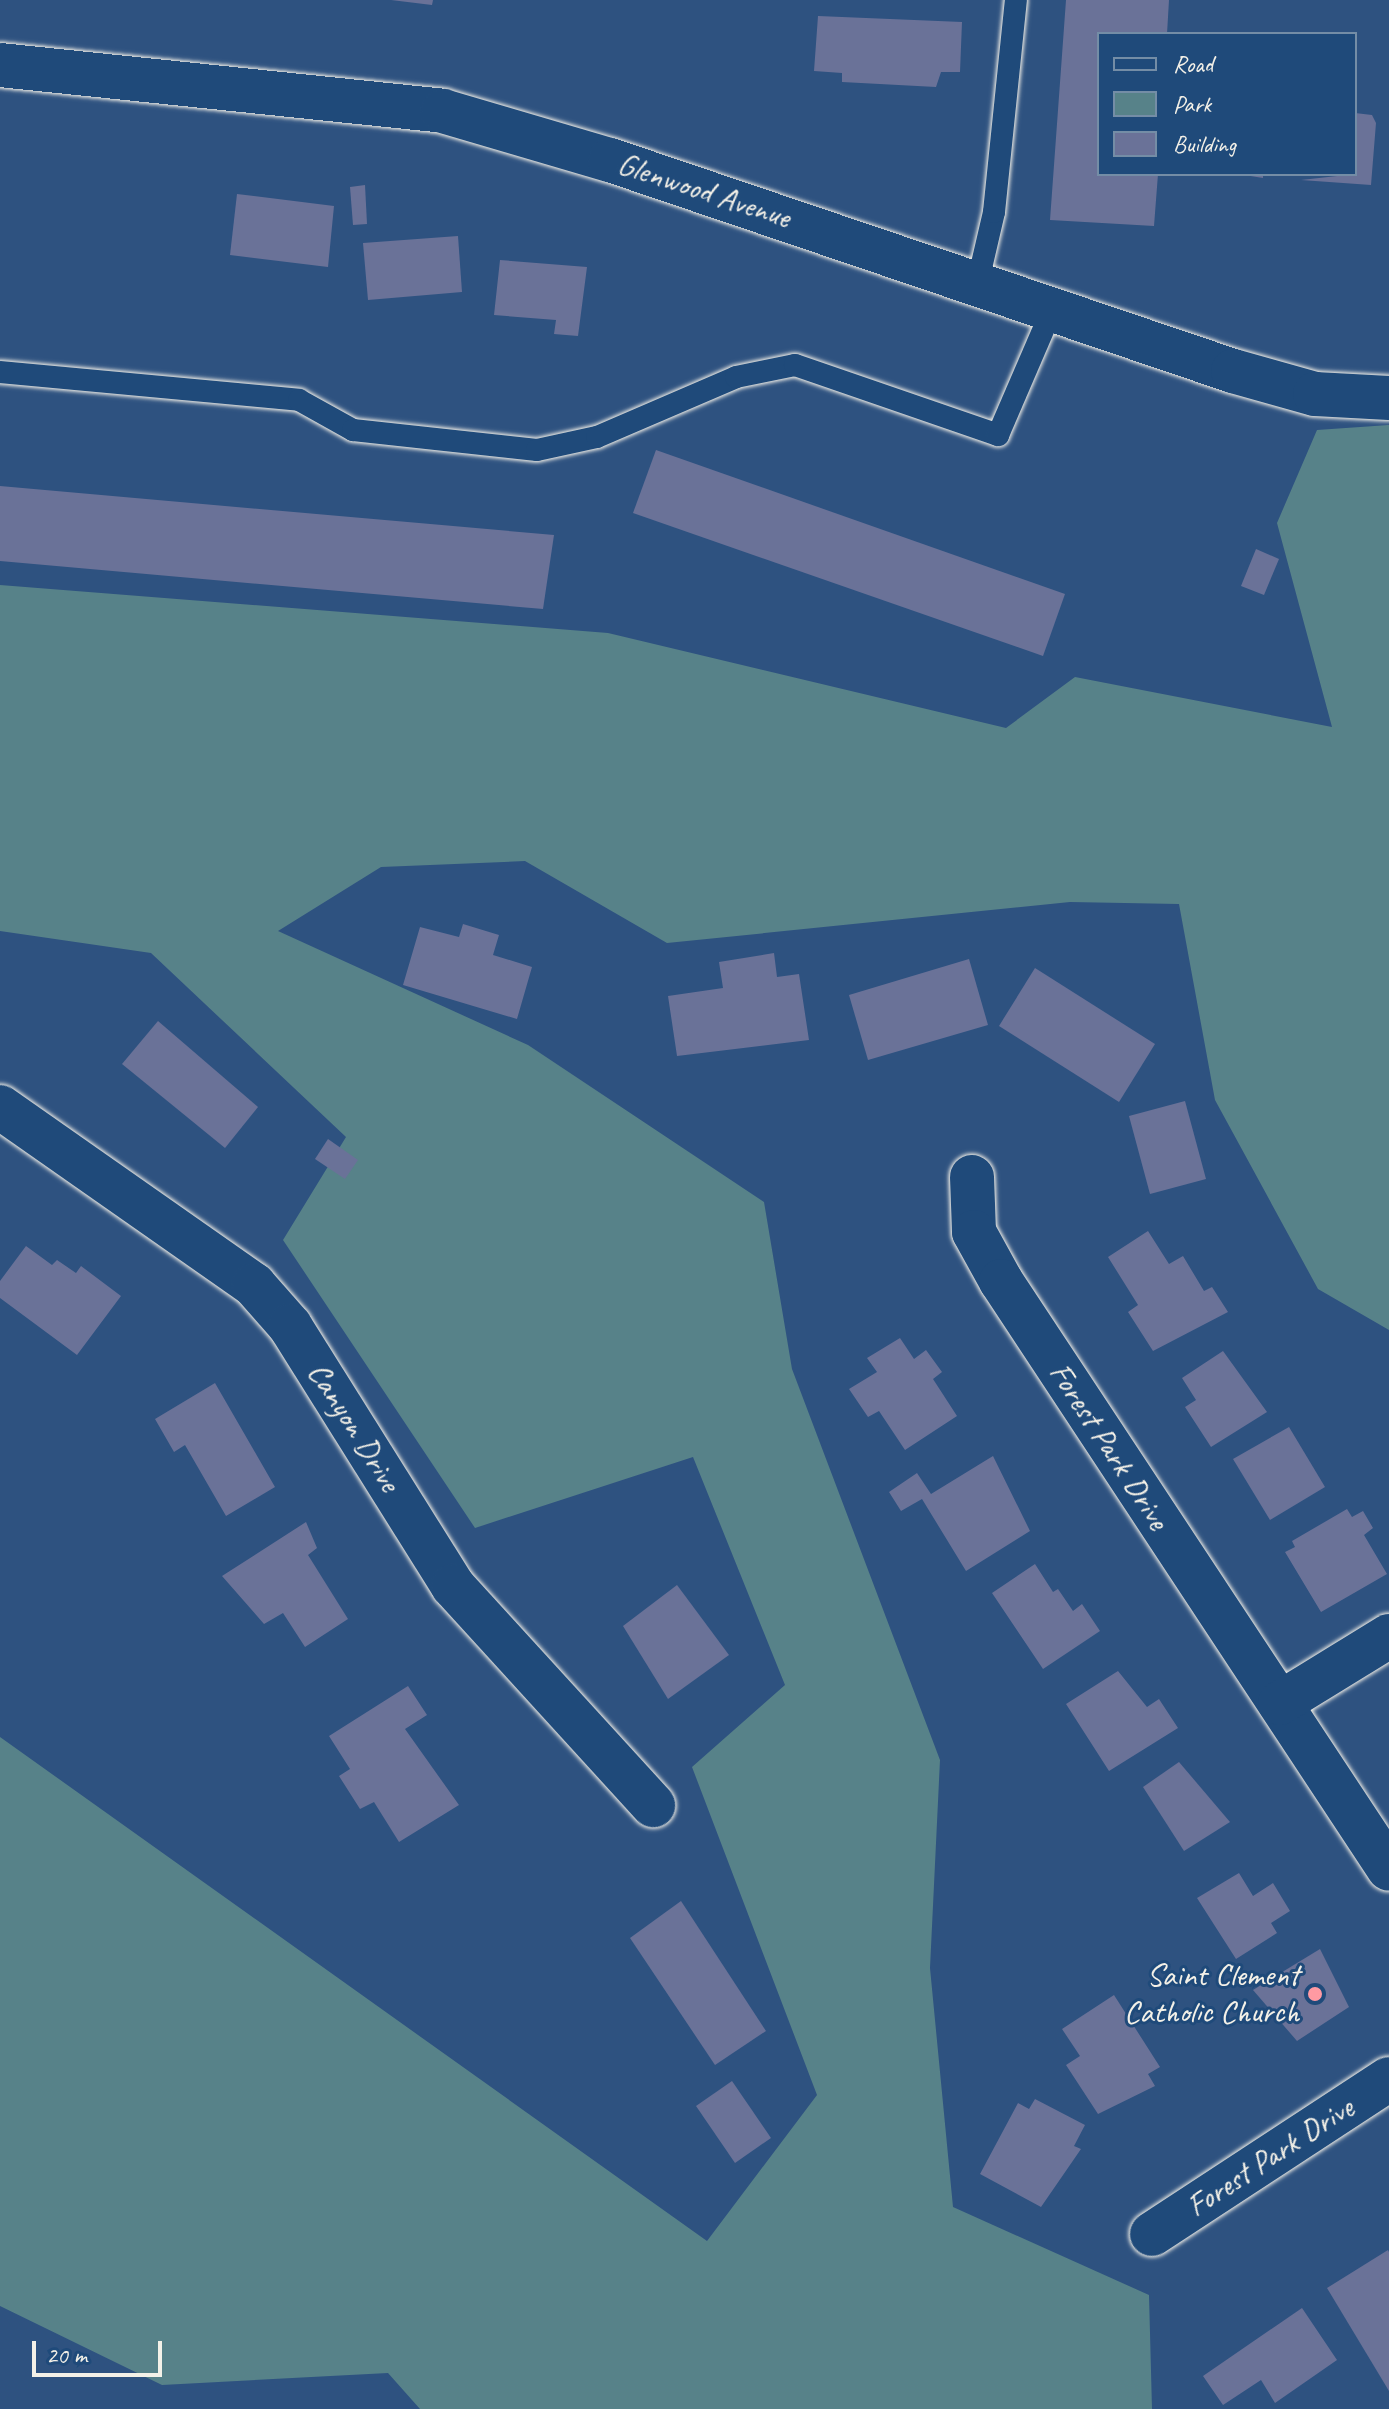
<!DOCTYPE html>
<html>
<head>
<meta charset="utf-8">
<style>
	body { margin:0 }
	#map { position:relative; width:1389px; height:2409px; overflow:hidden; background:#2e5280; font-family:Caveat,sans-serif }
	div>[style] { position:absolute }
	.green>* { inset:0; background:#578289 }
	.building>* { inset:0; background:#6a7298 }
	.roads { filter:drop-shadow(0 0 2px #f4f1e8) drop-shadow(0 0 2px #f4f1e8) }
	.service>* { height:22px; margin:-11px; padding:0 11px; transform-origin:11px; border-radius:11px; background:#1f4a7a }
	.minor>* { height:44px; margin:-22px; padding:0 22px; transform-origin:22px; border-radius:22px; background:#1f4a7a }
	.dots>* { width:22px; height:22px; translate:-50% -50%; box-sizing:border-box; border:4px solid #1f4a7a; border-radius:50% }
	span { translate:-50% -50%; white-space:nowrap; text-align:center; line-height:1.15; -webkit-text-stroke:6px #1f4a7a; paint-order:stroke }
	.street-label { font-size:32px; color:#f4f1e8 }
	.poi-label { font-size:32px; color:#f4f1e8 }
	.right { translate:-100% -50%; text-align:right }
	.legend { position:absolute; left:1097px; top:32px; width:260px; height:144px; box-sizing:border-box; background:#1f4a7a; border:2px solid #748da6; margin:0; padding:10px 14px; list-style:none; font-size:24px; color:#f4f1e8 }
	.legend li { display:flex; align-items:center; gap:16px; height:40px }
	.legend b { width:40px; border:2px solid #748da6 }
	.scale { position:absolute; left:32px; top:2341px; width:130px; height:36px; box-sizing:border-box; border:4px solid #f4f1e8; border-top:0; padding-left:10px; font-size:24px; line-height:28px; white-space:nowrap; color:#f4f1e8; -webkit-text-stroke:6px #1f4a7a; paint-order:stroke }
</style>
</head>
<body>
<div id="map">
	<div class="green">
		<i style="clip-path:polygon(1389px 425px,1389px 1330px,1318px 1289px,1215px 1100px,1179px 904px,1070px 902px,667px 943px,525px 861px,381px 867px,278px 931px,528px 1045px,764px 1202px,792px 1369px,940px 1760px,930px 1968px,953px 2207px,1149px 2295px,1152px 2409px,420px 2409px,388px 2373px,162px 2385px,0 2306px,0 1737px,707px 2241px,817px 2095px,692px 1767px,785px 1685px,693px 1457px,475px 1528px,283px 1240px,346px 1137px,151px 953px,0 931px,0 585px,608px 633px,1006px 728px,1075px 677px,1332px 727px,1277px 523px,1317px 430px)"></i>
	</div>
	<div class="building">
		<i style="clip-path:polygon(391px 0,433px 0,432px 5px)"></i>
		<i style="clip-path:polygon(1066px 0,1169px 0,1167px 34px,1099px 34px,1099px 174px,1158px 174px,1154px 226px,1050px 220px)"></i>
		<i style="clip-path:polygon(818px 16px,962px 22px,960px 72px,941px 72px,936px 87px,842px 82px,842px 73px,814px 71px)"></i>
		<i style="clip-path:polygon(1355px 113px,1372px 115px,1376px 123px,1371px 185px,1301px 180px,1355px 174px)"></i>
		<i style="clip-path:polygon(1238px 174px,1263px 174px,1263px 178px)"></i>
		<i style="clip-path:polygon(365px 185px,367px 224px,353px 225px,350px 187px)"></i>
		<i style="clip-path:polygon(237px 194px,334px 206px,328px 267px,230px 255px)"></i>
		<i style="clip-path:polygon(458px 236px,462px 292px,368px 300px,363px 243px)"></i>
		<i style="clip-path:polygon(500px 260px,587px 267px,578px 336px,554px 334px,556px 320px,494px 315px)"></i>
		<i style="clip-path:polygon(656px 450px,1065px 594px,1043px 656px,633px 513px)"></i>
		<i style="clip-path:polygon(0 486px,554px 535px,543px 609px,0 561px)"></i>
		<i style="clip-path:polygon(1256px 549px,1279px 559px,1264px 595px,1241px 586px)"></i>
		<i style="clip-path:polygon(463px 924px,499px 935px,493px 955px,532px 967px,517px 1019px,403px 985px,420px 927px,459px 937px)"></i>
		<i style="clip-path:polygon(774px 953px,777px 977px,799px 974px,809px 1040px,677px 1056px,668px 996px,723px 988px,719px 962px)"></i>
		<i style="clip-path:polygon(969px 959px,988px 1025px,868px 1060px,849px 995px)"></i>
		<i style="clip-path:polygon(1035px 968px,1155px 1044px,1119px 1102px,999px 1026px)"></i>
		<i style="clip-path:polygon(158px 1021px,258px 1107px,225px 1148px,122px 1064px)"></i>
		<i style="clip-path:polygon(1185px 1101px,1206px 1179px,1150px 1194px,1129px 1116px)"></i>
		<i style="clip-path:polygon(328px 1139px,358px 1160px,345px 1179px,315px 1159px)"></i>
		<i style="clip-path:polygon(1148px 1231px,1169px 1264px,1183px 1256px,1204px 1291px,1212px 1287px,1228px 1312px,1153px 1351px,1128px 1312px,1138px 1305px,1108px 1257px)"></i>
		<i style="clip-path:polygon(26px 1246px,52px 1265px,57px 1260px,76px 1273px,81px 1266px,121px 1296px,77px 1355px,0 1298px,0 1281px)"></i>
		<i style="clip-path:polygon(900px 1338px,914px 1359px,926px 1350px,942px 1372px,933px 1379px,957px 1416px,905px 1450px,879px 1411px,868px 1417px,849px 1389px,877px 1372px,867px 1358px)"></i>
		<i style="clip-path:polygon(1223px 1351px,1267px 1412px,1211px 1447px,1185px 1407px,1196px 1400px,1182px 1378px)"></i>
		<i style="clip-path:polygon(215px 1383px,275px 1487px,226px 1516px,185px 1445px,174px 1452px,155px 1419px)"></i>
		<i style="clip-path:polygon(1289px 1427px,1325px 1487px,1270px 1520px,1233px 1459px)"></i>
		<i style="clip-path:polygon(993px 1456px,1030px 1531px,966px 1571px,922px 1499px,901px 1511px,889px 1492px,917px 1473px,931px 1494px)"></i>
		<i style="clip-path:polygon(1347px 1509px,1352px 1517px,1363px 1511px,1373px 1528px,1364px 1535px,1387px 1574px,1321px 1612px,1285px 1552px,1295px 1547px,1292px 1541px)"></i>
		<i style="clip-path:polygon(306px 1522px,317px 1548px,308px 1555px,348px 1619px,305px 1647px,283px 1613px,264px 1624px,222px 1576px)"></i>
		<i style="clip-path:polygon(1035px 1564px,1053px 1592px,1058px 1589px,1073px 1611px,1082px 1604px,1100px 1631px,1043px 1669px,992px 1593px)"></i>
		<i style="clip-path:polygon(677px 1585px,729px 1655px,668px 1699px,623px 1626px)"></i>
		<i style="clip-path:polygon(1118px 1671px,1147px 1707px,1159px 1699px,1178px 1728px,1109px 1771px,1066px 1704px)"></i>
		<i style="clip-path:polygon(408px 1686px,427px 1715px,405px 1729px,459px 1805px,399px 1842px,374px 1802px,360px 1809px,339px 1776px,350px 1769px,329px 1736px)"></i>
		<i style="clip-path:polygon(1179px 1762px,1230px 1822px,1184px 1851px,1143px 1787px)"></i>
		<i style="clip-path:polygon(1239px 1873px,1253px 1896px,1273px 1883px,1290px 1911px,1271px 1923px,1277px 1933px,1236px 1959px,1197px 1898px)"></i>
		<i style="clip-path:polygon(681px 1901px,766px 2031px,715px 2065px,630px 1938px)"></i>
		<i style="clip-path:polygon(1320px 1949px,1349px 2007px,1297px 2041px,1253px 1990px)"></i>
		<i style="clip-path:polygon(1114px 1995px,1160px 2067px,1148px 2074px,1155px 2086px,1098px 2114px,1066px 2065px,1080px 2056px,1062px 2029px)"></i>
		<i style="clip-path:polygon(732px 2081px,771px 2138px,735px 2163px,696px 2106px)"></i>
		<i style="clip-path:polygon(1035px 2099px,1085px 2125px,1074px 2146px,1081px 2149px,1041px 2207px,980px 2174px,1018px 2103px,1029px 2109px)"></i>
		<i style="clip-path:polygon(1388px 2250px,1389px 2252px,1389px 2391px,1327px 2288px)"></i>
		<i style="clip-path:polygon(1302px 2308px,1337px 2360px,1275px 2403px,1261px 2380px,1223px 2405px,1203px 2376px)"></i>
	</div>
	<div class="roads">
		<div class="service">
			<i style="left:978px;top:281px;width:71px;rotate:-76.9deg"></i>
			<i style="left:994px;top:212px;width:213px;rotate:-84.1deg"></i>
			<i style="left:0;top:372px;width:300px;rotate:5.3deg"></i>
			<i style="left:299px;top:400px;width:62px;rotate:29.1deg"></i>
			<i style="left:353px;top:430px;width:185px;rotate:6.2deg"></i>
			<i style="left:537px;top:450px;width:61px;rotate:-12.2deg"></i>
			<i style="left:597px;top:437px;width:151px;rotate:-23.3deg"></i>
			<i style="left:736px;top:377px;width:60px;rotate:-11.5deg"></i>
			<i style="left:795px;top:365px;width:215px;rotate:19deg"></i>
			<i style="left:998px;top:435px;width:139px;rotate:-66.7deg"></i>
		</div>
		<div class="minor">
			<i style="left:0;top:65px;width:445px;rotate:5.9deg"></i>
			<i style="left:443px;top:111px;width:174px;rotate:16.4deg"></i>
			<i style="left:610px;top:160px;width:658px;rotate:18.71deg"></i>
			<i style="left:1233px;top:371px;width:85px;rotate:15.7deg"></i>
			<i style="left:1315px;top:394px;width:74px;rotate:3.1deg"></i>
			<i style="left:0;top:1107px;width:310px;rotate:35deg"></i>
			<i style="left:254px;top:1285px;width:55px;rotate:48.7deg"></i>
			<i style="left:290px;top:1326px;width:307px;rotate:57.9deg"></i>
			<i style="left:453px;top:1586px;width:297px;rotate:47.6deg"></i>
			<i style="left:972px;top:1177px;width:55px;rotate:87.9deg"></i>
			<i style="left:974px;top:1232px;width:56px;rotate:61.1deg"></i>
			<i style="left:1001px;top:1281px;width:704px;rotate:56.58deg"></i>
			<i style="left:1280px;top:1703px;width:128px;rotate:-31.6deg"></i>
			<i style="left:1152px;top:2234px;width:283px;rotate:-33.2deg"></i>
		</div>
	</div>
	<div class="dots">
		<i style="left:1315px;top:1994px;background:#ff9aa2"></i>
	</div>
	<div class="street-label">
		<span style="left:704px;top:191px;rotate:18deg">Glenwood Avenue</span>
		<span style="left:354px;top:1427px;rotate:58deg">Canyon Drive</span>
		<span style="left:1109px;top:1446px;rotate:57deg">Forest Park Drive</span>
		<span style="left:1270px;top:2157px;rotate:-33deg">Forest Park Drive</span>
	</div>
	<div class="poi-label">
		<span class="right" style="left:1299px;top:1994px">Saint Clement<br>Catholic Church</span>
	</div>
	<ul class="legend">
	<li><b style="height:10px;background:#1f4a7a"></b>Road</li>
	<li><b style="height:22px;background:#578289"></b>Park</li>
	<li><b style="height:22px;background:#6a7298"></b>Building</li>
	</ul>
	<div class="scale">20 m</div>
</div>
</body>
</html>
